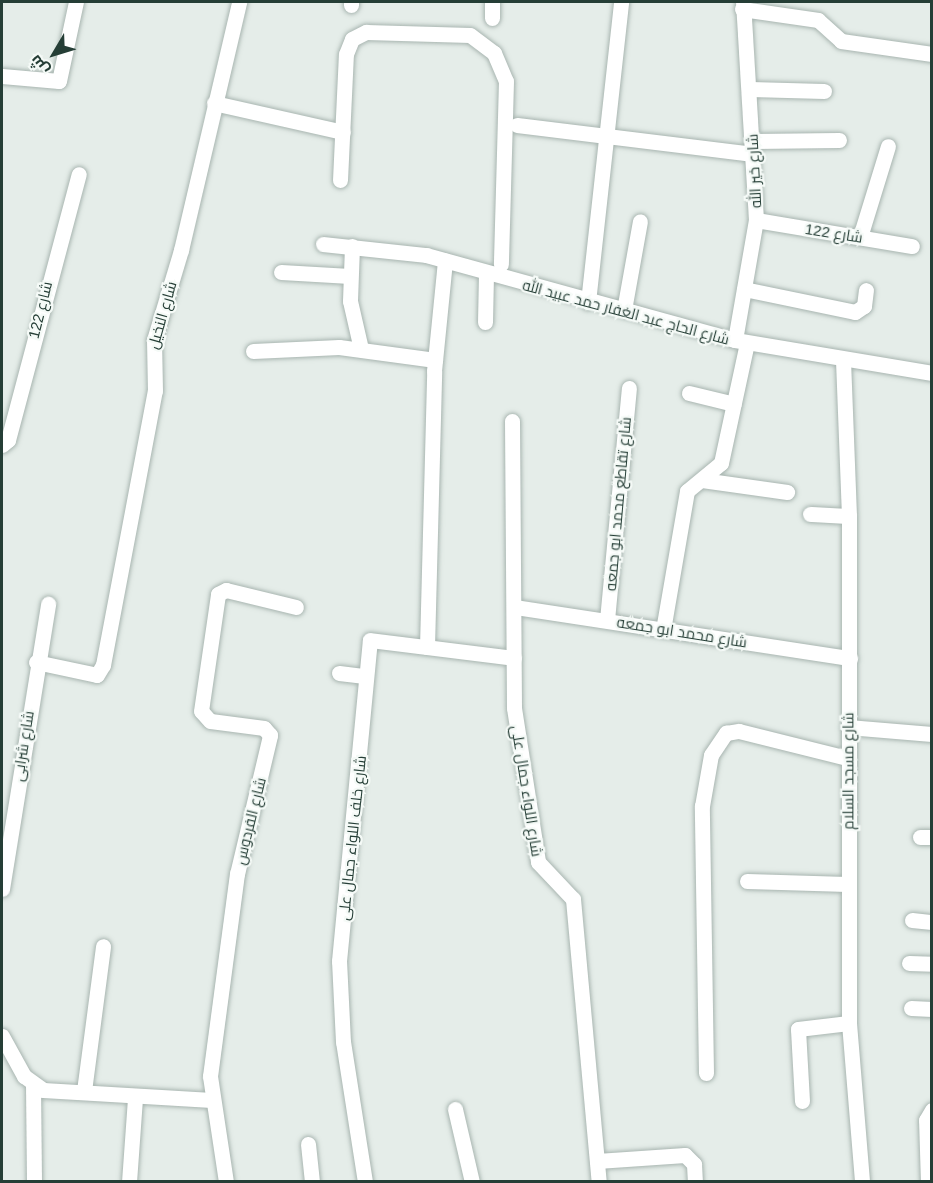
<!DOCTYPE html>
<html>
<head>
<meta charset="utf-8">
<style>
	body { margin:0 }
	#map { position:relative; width:933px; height:1183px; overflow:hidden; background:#e5ede9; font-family:Helvetica,Cairo,sans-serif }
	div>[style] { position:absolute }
	.roads { filter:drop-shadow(0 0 2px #a8b5b0) drop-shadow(0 0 2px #a8b5b0) }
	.street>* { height:15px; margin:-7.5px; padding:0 7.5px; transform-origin:7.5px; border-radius:7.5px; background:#fff }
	span { translate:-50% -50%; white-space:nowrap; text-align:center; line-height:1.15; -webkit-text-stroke:4.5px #f5faf7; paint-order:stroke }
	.street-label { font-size:15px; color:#253e36 }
	.frame { position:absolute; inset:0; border:3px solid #253e36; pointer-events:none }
	.north { position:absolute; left:24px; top:24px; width:60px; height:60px; -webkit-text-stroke:4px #f5faf7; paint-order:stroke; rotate:232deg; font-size:16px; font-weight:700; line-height:24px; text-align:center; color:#253e36 }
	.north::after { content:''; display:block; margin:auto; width:21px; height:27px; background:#253e36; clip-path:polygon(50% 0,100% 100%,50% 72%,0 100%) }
</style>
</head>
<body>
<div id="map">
	<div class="roads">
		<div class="street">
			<i style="left:492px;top:2px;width:16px;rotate:90deg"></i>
			<i style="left:351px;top:5px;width:3px;rotate:-90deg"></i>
			<i style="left:742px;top:9px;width:77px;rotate:8.2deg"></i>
			<i style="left:818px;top:20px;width:31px;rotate:42deg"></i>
			<i style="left:841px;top:41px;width:92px;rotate:8.1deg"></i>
			<i style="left:2px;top:76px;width:57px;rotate:5deg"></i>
			<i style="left:59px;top:81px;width:81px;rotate:-77.9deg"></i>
			<i style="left:750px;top:89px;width:74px;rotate:1.5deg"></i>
			<i style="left:214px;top:103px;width:132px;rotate:12.7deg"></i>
			<i style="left:517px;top:125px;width:238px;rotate:7deg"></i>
			<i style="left:753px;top:141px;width:86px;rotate:-0.7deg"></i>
			<i style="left:340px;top:180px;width:126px;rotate:-87.3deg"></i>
			<i style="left:346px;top:54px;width:16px;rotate:-68deg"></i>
			<i style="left:352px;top:39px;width:16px;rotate:-27deg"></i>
			<i style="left:366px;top:32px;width:104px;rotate:1.7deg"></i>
			<i style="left:470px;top:35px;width:30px;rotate:37deg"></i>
			<i style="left:494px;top:53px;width:30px;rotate:67deg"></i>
			<i style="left:506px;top:81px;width:183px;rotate:91.6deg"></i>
			<i style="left:756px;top:220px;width:158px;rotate:9.5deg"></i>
			<i style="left:860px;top:237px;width:95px;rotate:-72.9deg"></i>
			<i style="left:323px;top:244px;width:104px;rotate:6.1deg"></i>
			<i style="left:426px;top:255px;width:320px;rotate:15.4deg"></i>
			<i style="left:735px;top:340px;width:200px;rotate:9.5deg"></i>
			<i style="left:352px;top:246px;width:55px;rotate:92.1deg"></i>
			<i style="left:350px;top:301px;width:49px;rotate:77.1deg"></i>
			<i style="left:281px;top:272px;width:69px;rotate:3.3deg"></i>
			<i style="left:744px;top:289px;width:113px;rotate:11.7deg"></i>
			<i style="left:855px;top:312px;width:11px;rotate:-34deg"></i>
			<i style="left:864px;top:306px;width:16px;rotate:-83deg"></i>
			<i style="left:588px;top:302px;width:302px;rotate:-83.7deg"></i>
			<i style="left:624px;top:310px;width:90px;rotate:-79.8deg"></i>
			<i style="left:485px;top:322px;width:49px;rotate:-88.8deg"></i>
			<i style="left:735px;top:340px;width:122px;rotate:-80.1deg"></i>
			<i style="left:756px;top:220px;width:218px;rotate:-93.4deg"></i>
			<i style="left:253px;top:351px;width:86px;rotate:-2.7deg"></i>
			<i style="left:339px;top:347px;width:97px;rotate:7.7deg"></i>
			<i style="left:843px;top:360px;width:156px;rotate:87.8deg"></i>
			<i style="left:849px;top:516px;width:507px;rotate:90deg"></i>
			<i style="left:849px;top:1023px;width:160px;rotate:85.3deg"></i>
			<i style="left:689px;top:393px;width:46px;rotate:13.7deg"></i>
			<i style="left:512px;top:421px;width:287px;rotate:89.6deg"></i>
			<i style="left:514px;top:708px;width:156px;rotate:81.1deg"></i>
			<i style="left:538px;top:862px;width:51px;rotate:46.6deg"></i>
			<i style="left:573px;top:899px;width:284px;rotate:84.8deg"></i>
			<i style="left:2px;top:445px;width:8px;rotate:-40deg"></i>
			<i style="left:8px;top:440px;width:275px;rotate:-75.1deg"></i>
			<i style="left:702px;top:480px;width:86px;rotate:8deg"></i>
			<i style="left:810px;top:514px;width:39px;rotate:3deg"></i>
			<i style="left:515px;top:607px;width:339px;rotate:8.7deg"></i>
			<i style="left:607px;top:620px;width:233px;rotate:-84.6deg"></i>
			<i style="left:663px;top:630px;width:141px;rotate:-80.2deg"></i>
			<i style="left:687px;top:491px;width:44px;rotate:-39.5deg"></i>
			<i style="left:721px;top:463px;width:123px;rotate:-77.8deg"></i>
			<i style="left:427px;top:647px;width:276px;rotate:-88.5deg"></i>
			<i style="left:434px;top:371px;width:111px;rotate:-84.3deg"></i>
			<i style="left:36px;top:662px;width:62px;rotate:12deg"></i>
			<i style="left:97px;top:675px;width:12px;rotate:-59deg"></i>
			<i style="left:103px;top:665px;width:279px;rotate:-79.3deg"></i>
			<i style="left:155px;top:391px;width:51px;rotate:-91.1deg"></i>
			<i style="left:154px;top:340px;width:94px;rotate:-73.3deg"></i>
			<i style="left:181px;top:250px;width:255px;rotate:-76.8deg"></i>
			<i style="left:339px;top:673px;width:26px;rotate:7deg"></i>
			<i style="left:848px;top:727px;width:84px;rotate:4.8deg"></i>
			<i style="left:920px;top:837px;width:12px"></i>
			<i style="left:747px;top:881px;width:100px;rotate:1.7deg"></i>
			<i style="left:2px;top:889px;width:289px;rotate:-80.8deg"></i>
			<i style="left:912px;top:920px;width:20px;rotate:6deg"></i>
			<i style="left:909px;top:963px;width:23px;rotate:2deg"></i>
			<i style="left:911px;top:1008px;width:21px;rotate:3deg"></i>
			<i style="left:2px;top:1036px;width:46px;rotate:61.2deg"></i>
			<i style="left:24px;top:1076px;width:24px;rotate:36deg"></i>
			<i style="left:43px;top:1090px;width:169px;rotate:3.4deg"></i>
			<i style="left:706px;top:1073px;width:267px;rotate:-90.9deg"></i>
			<i style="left:702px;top:806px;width:52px;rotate:-80deg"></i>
			<i style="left:711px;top:755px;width:27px;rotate:-56deg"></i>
			<i style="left:726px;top:733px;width:13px;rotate:-9deg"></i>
			<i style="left:739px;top:731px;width:111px;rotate:14deg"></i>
			<i style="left:33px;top:1085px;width:97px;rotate:89.4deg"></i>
			<i style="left:84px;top:1091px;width:146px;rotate:-82.5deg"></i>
			<i style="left:802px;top:1101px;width:72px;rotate:-93.2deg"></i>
			<i style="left:798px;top:1029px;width:51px;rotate:-6.7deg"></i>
			<i style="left:455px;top:1109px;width:75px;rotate:76.9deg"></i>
			<i style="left:308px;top:1144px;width:38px;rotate:84deg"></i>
			<i style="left:597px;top:1161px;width:88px;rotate:-3.9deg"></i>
			<i style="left:685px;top:1155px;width:13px;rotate:45deg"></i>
			<i style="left:694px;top:1164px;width:18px;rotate:87deg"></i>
			<i style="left:129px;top:1182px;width:84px;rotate:-85.9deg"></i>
			<i style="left:226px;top:1182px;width:107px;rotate:-98.6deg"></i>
			<i style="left:210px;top:1076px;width:204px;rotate:-82.4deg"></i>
			<i style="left:237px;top:874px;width:143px;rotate:-76.6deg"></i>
			<i style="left:270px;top:735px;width:9px;rotate:-131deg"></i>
			<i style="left:264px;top:728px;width:54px;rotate:-172.6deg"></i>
			<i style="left:210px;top:721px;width:13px;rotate:-132deg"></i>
			<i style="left:201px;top:711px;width:118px;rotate:-81.7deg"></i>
			<i style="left:218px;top:594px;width:9px;rotate:-27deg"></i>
			<i style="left:226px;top:590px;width:72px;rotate:13.7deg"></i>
			<i style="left:365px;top:1182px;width:142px;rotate:-98.9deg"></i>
			<i style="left:343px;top:1042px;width:81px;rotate:-92.8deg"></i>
			<i style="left:339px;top:961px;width:322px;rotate:-84.5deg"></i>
			<i style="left:370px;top:640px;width:145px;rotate:7.1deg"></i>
			<i style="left:928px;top:1182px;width:62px;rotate:-91.8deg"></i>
			<i style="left:926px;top:1120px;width:12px;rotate:-59deg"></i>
		</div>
	</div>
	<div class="street-label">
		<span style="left:754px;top:171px;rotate:-93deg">شارع خير الله</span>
		<span style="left:834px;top:233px;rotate:9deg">شارع 122</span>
		<span style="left:40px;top:310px;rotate:-76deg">شارع 122</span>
		<span style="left:626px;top:312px;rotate:15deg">شارع الحاج عبد الغفار حمد عبيد الله</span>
		<span style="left:162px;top:315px;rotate:-74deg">شارع النخيل</span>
		<span style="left:618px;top:504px;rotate:-85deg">شارع تقاطع محمد ابو جمعه</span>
		<span style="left:682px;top:632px;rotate:9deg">شارع محمد ابو جمعه</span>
		<span style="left:23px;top:746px;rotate:-81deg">شارع شرابى</span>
		<span style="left:848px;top:771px;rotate:-90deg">شارع مسجد السلام</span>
		<span style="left:527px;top:791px;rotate:81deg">شارع اللواء جمال على</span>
		<span style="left:250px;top:821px;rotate:-76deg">شارع الفردوس</span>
		<span style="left:352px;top:838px;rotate:-84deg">شارع خلف اللواء جمال على</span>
	</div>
	<div class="frame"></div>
	<div class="north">ش</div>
</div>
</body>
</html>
